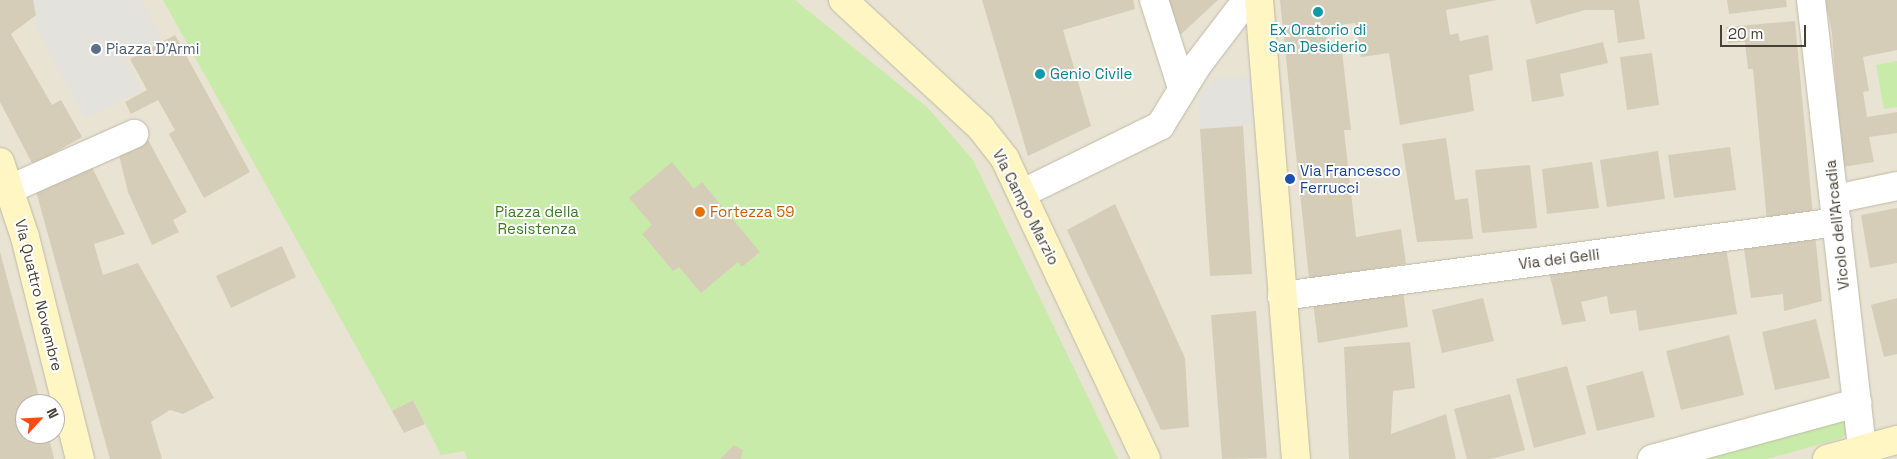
<!DOCTYPE html>
<html>
<head>
<meta charset="utf-8">
<style>
	body { margin:0 }
	#map { position:relative; width:1897px; height:459px; overflow:hidden; background:#f4f0e5; font-family:"Space Grotesk",sans-serif }
	div>[style] { position:absolute }
	.residential>* { inset:0; background:#e8e3d2 }
	.green>* { inset:0; background:#c8ebaa }
	.parking>* { inset:0; background:#e4e2dd }
	.building>* { inset:0; background:#d6cdb9 }
	.roads { filter:drop-shadow(0 0 1px #c0b9a7) drop-shadow(0 0 1px #c0b9a7) }
	.street>* { height:28px; margin:-14px; padding:0 14px; transform-origin:14px; border-radius:14px; background:#fff }
	.secondary>* { height:28px; margin:-14px; padding:0 14px; transform-origin:14px; border-radius:14px; background:#fff6c3 }
	.dots>* { width:14px; height:14px; translate:-50% -50%; box-sizing:border-box; border:2px solid #fff; border-radius:50% }
	span { translate:-50% -50%; white-space:nowrap; text-align:center; line-height:1.15; -webkit-text-stroke:4px #fff; paint-order:stroke }
	.culture-label { font-size:15px; color:#0d838f }
	.left { translate:0 -50%; text-align:left }
	.service-label { font-size:15px; color:#4e5e75 }
	.transit-label { font-size:15px; color:#164399 }
	.street-label { font-size:15px; color:#464134 }
	.park-label { font-size:15px; color:#3d7c23 }
	.food-label { font-size:15px; color:#c56008 }
	.north { position:absolute; left:15px; top:394px; width:50px; height:50px; box-sizing:border-box; background:#fff; border:1px solid #b5b3ae; border-radius:50%; rotate:65deg; font-size:14px; font-weight:700; line-height:20px; text-align:center; color:#464134 }
	.north::after { content:''; display:block; margin:auto; width:18px; height:22px; background:#ff4a10; clip-path:polygon(50% 0,100% 100%,50% 72%,0 100%) }
	.scale { position:absolute; left:1720px; top:25px; width:86px; height:22px; box-sizing:border-box; border:2px solid #464134; border-top:0; padding-left:6px; font-size:15px; line-height:18px; white-space:nowrap; color:#464134; -webkit-text-stroke:4px #fff; paint-order:stroke }
</style>
</head>
<body>
<div id="map">
	<div class="residential">
		<i style="clip-path:polygon(evenodd,0 0,1897px 0,1897px 459px,0 459px,0 0,25px 404px,55px 404px,55px 434px,25px 434px,25px 404px)"></i>
	</div>
	<div class="green">
		<i style="clip-path:polygon(163px 0,795px 0,928px 108px,973px 160px,1118px 459px,741px 459px,742px 450px,734px 445px,720px 459px,467px 459px,464px 451px,441px 455px,413px 400px,392px 411px)"></i>
		<i style="clip-path:polygon(1897px 61px,1897px 107px,1884px 109px,1876px 65px)"></i>
		<i style="clip-path:polygon(1852px 415px,1848px 433px,1842px 438px,1767px 459px,1693px 459px)"></i>
	</div>
	<div class="parking">
		<i style="clip-path:polygon(33px 0,141px 0,162px 38px,126px 60px,142px 90px,85px 118px,37px 29px)"></i>
		<i style="clip-path:polygon(1257px 77px,1257px 125px,1200px 129px,1199px 98px,1216px 78px)"></i>
	</div>
	<div class="building">
		<i style="clip-path:polygon(0 0,33px 0,36px 15px,11px 34px,52px 105px,61px 100px,82px 137px,33px 165px,0 102px)"></i>
		<i style="clip-path:polygon(982px 0,1133px 0,1135px 9px,1063px 30px,1091px 126px,1028px 156px)"></i>
		<i style="clip-path:polygon(1167px 0,1218px 0,1178px 37px)"></i>
		<i style="clip-path:polygon(1280px 0,1497px 0,1446px 10px,1450px 35px,1458px 33px,1460px 41px,1488px 35px,1493px 70px,1469px 75px,1474px 111px,1400px 125px,1389px 53px,1361px 57px,1355px 23px,1325px 27px,1329px 53px,1342px 51px,1351px 130px,1344px 130px,1356px 237px,1401px 229px,1406px 264px,1309px 279px)"></i>
		<i style="clip-path:polygon(1530px 0,1639px 0,1645px 39px,1618px 43px,1614px 10px,1585px 10px,1536px 24px)"></i>
		<i style="clip-path:polygon(1727px 0,1786px 0,1787px 7px,1729px 14px)"></i>
		<i style="clip-path:polygon(1820px 0,1897px 0,1897px 50px,1863px 57px,1869px 91px,1863px 92px,1867px 117px,1897px 112px,1897px 133px,1869px 137px,1874px 162px,1842px 167px,1832px 33px,1827px 8px,1821px 10px)"></i>
		<i style="clip-path:polygon(1795px 21px,1813px 216px,1767px 221px,1753px 69px,1748px 69px,1745px 42px,1728px 43px,1726px 27px)"></i>
		<i style="clip-path:polygon(175px 35px,250px 172px,204px 198px,169px 134px,175px 130px,158px 100px,131px 114px,125px 102px,147px 90px,130px 59px)"></i>
		<i style="clip-path:polygon(1603px 42px,1608px 63px,1560px 74px,1564px 96px,1532px 102px,1526px 60px)"></i>
		<i style="clip-path:polygon(1652px 53px,1659px 105px,1627px 110px,1620px 57px)"></i>
		<i style="clip-path:polygon(1243px 126px,1252px 274px,1210px 276px,1200px 129px)"></i>
		<i style="clip-path:polygon(146px 136px,187px 212px,173px 220px,179px 232px,152px 245px,128px 192px,118px 151px)"></i>
		<i style="clip-path:polygon(1446px 138px,1455px 200px,1468px 198px,1473px 239px,1417px 242px,1402px 144px)"></i>
		<i style="clip-path:polygon(1730px 147px,1736px 190px,1674px 198px,1668px 155px)"></i>
		<i style="clip-path:polygon(1658px 151px,1665px 199px,1607px 207px,1600px 160px)"></i>
		<i style="clip-path:polygon(87px 157px,125px 234px,94px 244px,103px 275px,138px 263px,214px 398px,183px 414px,170px 410px,151px 422px,162px 459px,110px 459px,34px 184px)"></i>
		<i style="clip-path:polygon(672px 162px,694px 189px,702px 182px,760px 252px,742px 267px,738px 262px,701px 293px,679px 267px,673px 271px,642px 234px,652px 225px,629px 198px)"></i>
		<i style="clip-path:polygon(1592px 162px,1599px 208px,1547px 214px,1542px 169px)"></i>
		<i style="clip-path:polygon(1530px 165px,1537px 228px,1482px 233px,1475px 170px)"></i>
		<i style="clip-path:polygon(1115px 204px,1185px 358px,1189px 427px,1161px 430px,1067px 230px)"></i>
		<i style="clip-path:polygon(1897px 208px,1897px 263px,1870px 268px,1861px 215px)"></i>
		<i style="clip-path:polygon(1815px 234px,1822px 301px,1784px 311px,1783px 294px,1751px 298px,1743px 242px)"></i>
		<i style="clip-path:polygon(282px 246px,296px 277px,231px 308px,216px 276px)"></i>
		<i style="clip-path:polygon(1726px 248px,1737px 314px,1639px 331px,1636px 310px,1610px 314px,1607px 296px,1581px 302px,1586px 321px,1562px 325px,1549px 272px)"></i>
		<i style="clip-path:polygon(0 252px,41px 404px,25px 404px,25px 434px,48px 434px,54px 459px,0 459px)"></i>
		<i style="clip-path:polygon(1403px 291px,1408px 327px,1318px 343px,1313px 302px)"></i>
		<i style="clip-path:polygon(1483px 298px,1494px 341px,1442px 353px,1432px 310px)"></i>
		<i style="clip-path:polygon(1897px 298px,1897px 354px,1884px 357px,1871px 305px)"></i>
		<i style="clip-path:polygon(1256px 311px,1267px 458px,1222px 459px,1211px 315px)"></i>
		<i style="clip-path:polygon(1816px 319px,1830px 378px,1775px 390px,1762px 332px)"></i>
		<i style="clip-path:polygon(1729px 335px,1744px 395px,1681px 410px,1666px 351px)"></i>
		<i style="clip-path:polygon(1410px 342px,1415px 388px,1393px 391px,1391px 434px,1446px 414px,1456px 459px,1349px 459px,1344px 347px)"></i>
		<i style="clip-path:polygon(1567px 366px,1586px 434px,1534px 448px,1516px 379px)"></i>
		<i style="clip-path:polygon(1643px 371px,1655px 417px,1597px 431px,1586px 386px)"></i>
		<i style="clip-path:polygon(1510px 394px,1525px 450px,1491px 459px,1467px 459px,1454px 409px)"></i>
		<i style="clip-path:polygon(413px 400px,425px 424px,404px 433px,392px 411px)"></i>
		<i style="clip-path:polygon(734px 445px,743px 450px,741px 459px,720px 459px)"></i>
	</div>
	<div class="roads">
		<div class="street">
			<i style="left:1154px;top:0;width:92px;rotate:72.3deg"></i>
			<i style="left:1811px;top:0;width:452px;rotate:83.5deg"></i>
			<i style="left:10px;top:189px;width:136px;rotate:-23.9deg"></i>
			<i style="left:1023px;top:193px;width:153px;rotate:-26.1deg"></i>
			<i style="left:1160px;top:126px;width:73px;rotate:-58.5deg"></i>
			<i style="left:1198px;top:64px;width:81px;rotate:-52.6deg"></i>
			<i style="left:1835px;top:199px;width:63px;rotate:-11.8deg"></i>
			<i style="left:1282px;top:296px;width:560px;rotate:-7.59deg"></i>
			<i style="left:1652px;top:459px;width:213px;rotate:-15.3deg"></i>
		</div>
		<div class="secondary">
			<i style="left:843px;top:0;width:188px;rotate:42.8deg"></i>
			<i style="left:981px;top:128px;width:39px;rotate:52deg"></i>
			<i style="left:1005px;top:159px;width:331px;rotate:64.8deg"></i>
			<i style="left:1259px;top:0;width:460px;rotate:85.4deg"></i>
			<i style="left:0;top:162px;width:79px;rotate:71.6deg"></i>
			<i style="left:25px;top:237px;width:229px;rotate:76.1deg"></i>
			<i style="left:1827px;top:459px;width:73px;rotate:-15.2deg"></i>
		</div>
	</div>
	<div class="dots">
		<i style="left:1318px;top:12px;background:#0f9aa8"></i>
		<i style="left:96px;top:49px;background:#5c6f8a"></i>
		<i style="left:1040px;top:74px;background:#0f9aa8"></i>
		<i style="left:1290px;top:179px;background:#1a4fb4"></i>
		<i style="left:700px;top:212px;background:#e8710a"></i>
	</div>
	<div class="culture-label">
		<span style="left:1318px;top:38px">Ex Oratorio di<br>San Desiderio</span>
		<span class="left" style="left:1050px;top:74px">Genio Civile</span>
	</div>
	<div class="service-label">
		<span class="left" style="left:106px;top:49px">Piazza D'Armi</span>
	</div>
	<div class="transit-label">
		<span class="left" style="left:1300px;top:179px">Via Francesco<br>Ferrucci</span>
	</div>
	<div class="street-label">
		<span style="left:1026px;top:207px;rotate:63deg">Via Campo Marzio</span>
		<span style="left:1837px;top:225px;rotate:-96deg">Vicolo dell'Arcadia</span>
		<span style="left:1559px;top:259px;rotate:-7deg">Via dei Gelli</span>
		<span style="left:39px;top:295px;rotate:76deg">Via Quattro Novembre</span>
	</div>
	<div class="park-label">
		<span style="left:537px;top:220px">Piazza della<br>Resistenza</span>
	</div>
	<div class="food-label">
		<span class="left" style="left:710px;top:212px">Fortezza 59</span>
	</div>
	<div class="north">N</div>
	<div class="scale">20 m</div>
</div>
</body>
</html>
